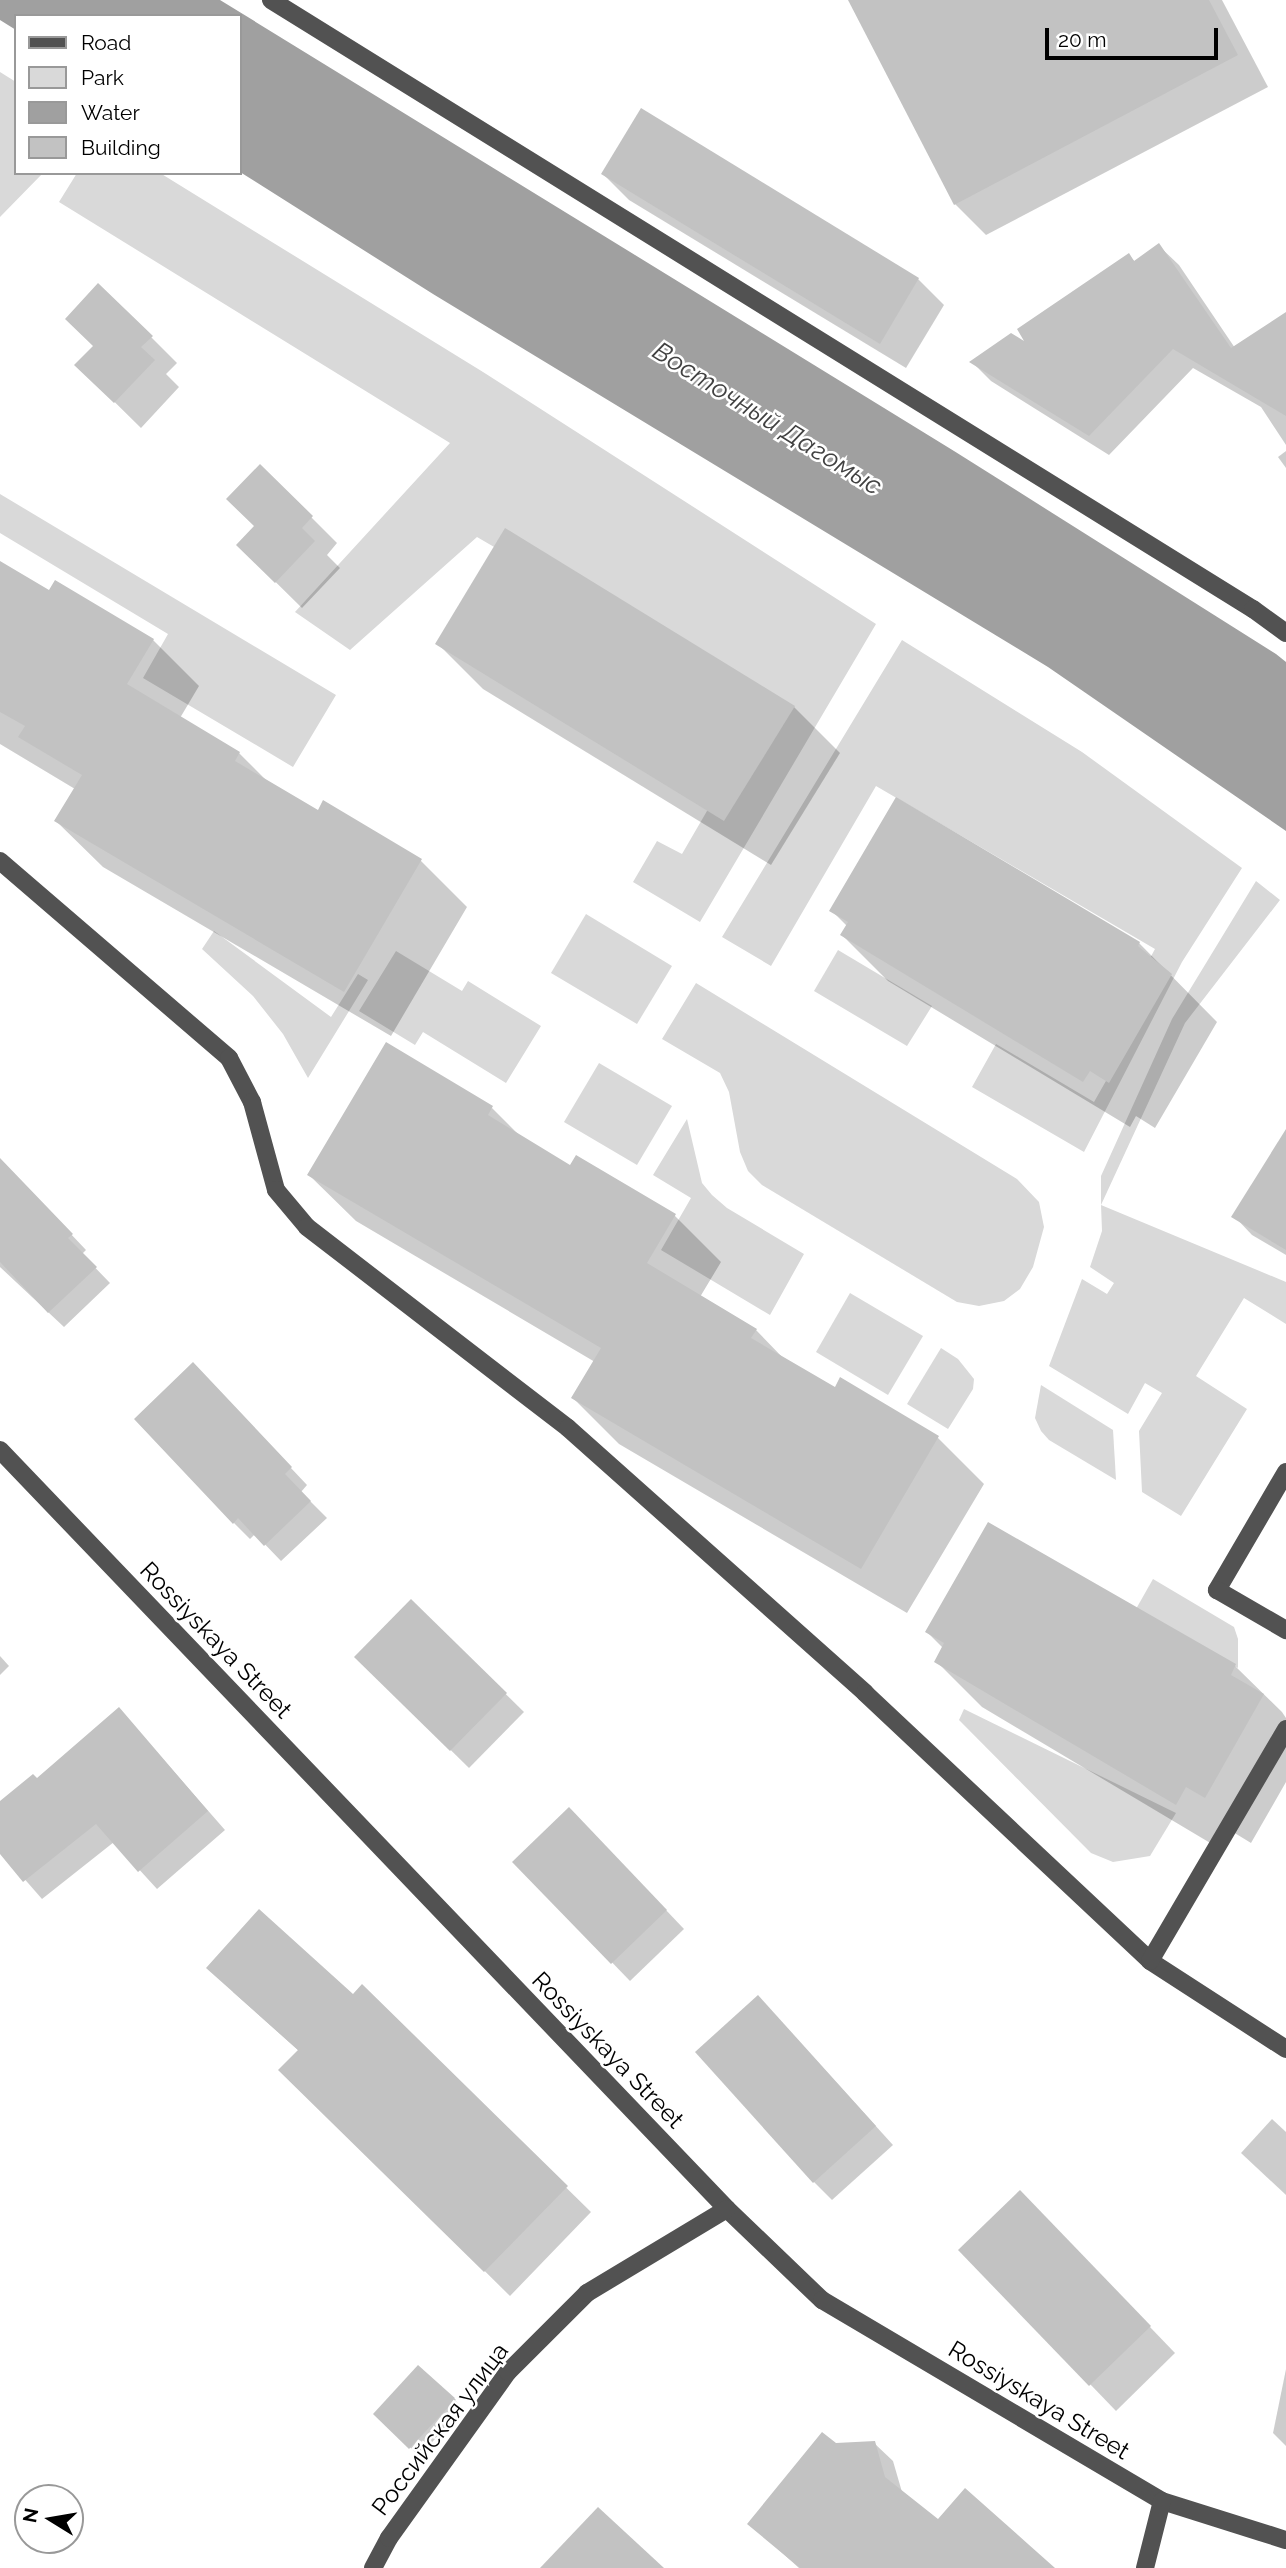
<!DOCTYPE html>
<html>
<head>
<meta charset="utf-8">
<style>
	body { margin:0 }
	#map { position:relative; width:1286px; height:2568px; overflow:hidden; background:#fff; font-family:Raleway,sans-serif }
	div>[style] { position:absolute }
	.green>* { inset:0; background:#d9d9d9 }
	.water>* { inset:0; background:#a0a0a0 }
	.shadow>* { inset:0; background:#0003 }
	.building>* { inset:0; background:#c2c2c2 }
	.minor>* { height:18px; margin:-9px; padding:0 9px; transform-origin:9px; border-radius:9px; background:#525252 }
	span { translate:-50% -50%; white-space:nowrap; text-align:center; line-height:1.15; -webkit-text-stroke:5px #fff; paint-order:stroke }
	.street-label { font-size:24px; color:#000 }
	.water-label { font-size:26px; color:#414141; font-style:italic }
	.legend { position:absolute; left:14px; top:14px; width:228px; height:161px; box-sizing:border-box; background:#fff; border:2px solid #999; margin:0; padding:9px 12px; list-style:none; font-size:21px; color:#000 }
	.legend li { display:flex; align-items:center; gap:14px; height:35px }
	.legend b { width:35px; border:2px solid #999 }
	.north { position:absolute; left:14px; top:2484px; width:70px; height:70px; box-sizing:border-box; background:#fff; border:2px solid #999; border-radius:50%; rotate:281deg; font-size:19px; font-weight:700; line-height:28px; text-align:center; color:#000 }
	.north::after { content:''; display:block; margin:auto; width:24px; height:32px; background:#000; clip-path:polygon(50% 0,100% 100%,50% 72%,0 100%) }
	.scale { position:absolute; left:1045px; top:28px; width:173px; height:32px; box-sizing:border-box; border:4px solid #000; border-top:0; padding-left:9px; font-size:21px; line-height:24px; white-space:nowrap; color:#000; -webkit-text-stroke:5px #fff; paint-order:stroke }
</style>
</head>
<body>
<div id="map">
	<div class="green">
		<i style="clip-path:polygon(0 72px,16px 82px,16px 173px,43px 173px,0 217px)"></i>
		<i style="clip-path:polygon(77px 173px,160px 173px,483px 372px,876px 624px,700px 922px,633px 882px,657px 841px,682px 854px,768px 706px,477px 537px,350px 650px,295px 612px,450px 443px,59px 202px)"></i>
		<i style="clip-path:polygon(0 494px,336px 695px,293px 767px,143px 678px,168px 634px,0 533px)"></i>
		<i style="clip-path:polygon(902px 640px,1082px 752px,1242px 868px,1182px 962px,1084px 1152px,972px 1087px,996px 1044px,1094px 1102px,1168px 972px,1149px 960px,1155px 949px,876px 786px,771px 966px,722px 937px)"></i>
		<i style="clip-path:polygon(1256px 881px,1280px 900px,1185px 1023px,1101px 1205px,1286px 1282px,1286px 1324px,1244px 1298px,1196px 1376px,1247px 1409px,1181px 1516px,1142px 1492px,1139px 1431px,1162px 1393px,1145px 1383px,1128px 1414px,1049px 1366px,1082px 1279px,1107px 1294px,1114px 1283px,1090px 1267px,1102px 1231px,1101px 1205px,1101px 1176px,1172px 1019px)"></i>
		<i style="clip-path:polygon(586px 914px,672px 966px,637px 1024px,551px 973px)"></i>
		<i style="clip-path:polygon(214px 931px,331px 1017px,358px 974px,368px 980px,308px 1078px,283px 1034px,253px 996px,202px 949px)"></i>
		<i style="clip-path:polygon(838px 950px,932px 1006px,907px 1046px,814px 991px)"></i>
		<i style="clip-path:polygon(396px 951px,462px 991px,468px 981px,541px 1026px,506px 1083px,423px 1032px,415px 1045px,359px 1011px)"></i>
		<i style="clip-path:polygon(696px 983px,1017px 1179px,1039px 1202px,1044px 1227px,1033px 1267px,1020px 1289px,1004px 1301px,979px 1306px,957px 1302px,762px 1185px,748px 1171px,740px 1152px,729px 1092px,720px 1073px,662px 1039px)"></i>
		<i style="clip-path:polygon(599px 1063px,672px 1106px,637px 1165px,564px 1122px)"></i>
		<i style="clip-path:polygon(687px 1119px,702px 1183px,712px 1195px,727px 1208px,804px 1254px,770px 1315px,661px 1250px,691px 1198px,653px 1175px)"></i>
		<i style="clip-path:polygon(850px 1293px,923px 1336px,888px 1395px,816px 1352px)"></i>
		<i style="clip-path:polygon(941px 1348px,958px 1359px,974px 1379px,973px 1389px,948px 1429px,907px 1404px)"></i>
		<i style="clip-path:polygon(1041px 1385px,1113px 1430px,1116px 1480px,1049px 1440px,1041px 1431px,1035px 1418px)"></i>
		<i style="clip-path:polygon(1153px 1579px,1234px 1627px,1238px 1639px,1238px 1668px,1136px 1609px)"></i>
		<i style="clip-path:polygon(964px 1709px,1176px 1813px,1150px 1856px,1113px 1862px,1091px 1853px,959px 1720px)"></i>
	</div>
	<div class="water">
		<i style="clip-path:polygon(0 0,220px 0,954px 451px,1276px 654px,1286px 662px,1286px 831px,1048px 667px,433px 294px,240px 172px,240px 16px,16px 16px,16px 30px,0 20px)"></i>
	</div>
	<div class="shadow">
		<i style="clip-path:polygon(850px 0,1222px 0,1268px 87px,986px 235px,955px 204px)"></i>
		<i style="clip-path:polygon(603px 174px,918px 279px,944px 305px,906px 368px,629px 200px)"></i>
		<i style="clip-path:polygon(1159px 246px,1179px 265px,1235px 348px,1286px 314px,1286px 445px,1261px 407px,1193px 368px,1109px 455px,991px 381px,972px 362px,1028px 346px,1129px 255px,1135px 262px)"></i>
		<i style="clip-path:polygon(151px 337px,177px 363px,166px 374px,179px 387px,141px 428px,77px 365px)"></i>
		<i style="clip-path:polygon(1286px 451px,1286px 468px,1278px 457px)"></i>
		<i style="clip-path:polygon(260px 466px,337px 543px,327px 555px,340px 568px,302px 608px,238px 545px,256px 527px)"></i>
		<i style="clip-path:polygon(0 563px,50px 592px,153px 640px,199px 686px,180px 718px,239px 753px,268px 782px,318px 812px,421px 861px,467px 907px,391px 1036px,103px 867px,56px 821px,75px 789px,0 744px)"></i>
		<i style="clip-path:polygon(437px 643px,794px 707px,840px 753px,771px 865px,483px 689px)"></i>
		<i style="clip-path:polygon(831px 910px,1139px 943px,1217px 1022px,1155px 1128px,1136px 1116px,1130px 1127px,888px 981px,842px 935px,847px 926px)"></i>
		<i style="clip-path:polygon(492px 1108px,521px 1137px,571px 1167px,675px 1216px,721px 1262px,700px 1297px,756px 1330px,785px 1360px,835px 1389px,938px 1438px,984px 1484px,907px 1613px,619px 1444px,573px 1398px,595px 1362px,356px 1221px,309px 1175px)"></i>
		<i style="clip-path:polygon(1286px 1134px,1286px 1255px,1252px 1235px,1234px 1216px)"></i>
		<i style="clip-path:polygon(0 1159px,86px 1250px,82px 1254px,110px 1283px,64px 1327px,0 1267px)"></i>
		<i style="clip-path:polygon(209px 1381px,307px 1485px,301px 1492px,327px 1518px,281px 1561px,255px 1534px,250px 1539px,234px 1523px)"></i>
		<i style="clip-path:polygon(989px 1524px,1235px 1666px,1282px 1712px,1286px 1718px,1286px 1782px,1251px 1843px,1233px 1832px,1222px 1850px,982px 1707px,936px 1661px,943px 1648px,927px 1632px)"></i>
		<i style="clip-path:polygon(411px 1601px,524px 1712px,469px 1768px,356px 1657px)"></i>
		<i style="clip-path:polygon(0 1656px,9px 1666px,0 1675px)"></i>
		<i style="clip-path:polygon(119px 1709px,225px 1830px,157px 1889px,114px 1842px,42px 1899px,0 1851px,0 1803px,37px 1780px)"></i>
		<i style="clip-path:polygon(587px 1827px,684px 1929px,630px 1981px,515px 1862px)"></i>
		<i style="clip-path:polygon(362px 1987px,591px 2212px,510px 2296px,281px 2070px,299px 2051px,233px 1992px,353px 1996px)"></i>
		<i style="clip-path:polygon(776px 2016px,893px 2145px,832px 2200px,814px 2182px)"></i>
		<i style="clip-path:polygon(1272px 2119px,1286px 2132px,1286px 2195px,1241px 2153px)"></i>
		<i style="clip-path:polygon(1046px 2219px,1175px 2353px,1116px 2411px,961px 2250px)"></i>
		<i style="clip-path:polygon(1286px 2369px,1286px 2446px,1273px 2433px)"></i>
		<i style="clip-path:polygon(455px 2400px,463px 2409px,419px 2456px,375px 2414px)"></i>
		<i style="clip-path:polygon(874px 2443px,893px 2461px,902px 2492px,938px 2521px,1052px 2568px,799px 2568px,749px 2523px,835px 2445px)"></i>
	</div>
	<div class="building">
		<i style="clip-path:polygon(848px 0,1209px 0,1238px 55px,954px 205px)"></i>
		<i style="clip-path:polygon(641px 108px,919px 278px,880px 344px,601px 174px)"></i>
		<i style="clip-path:polygon(1159px 243px,1231px 348px,1286px 312px,1286px 416px,1173px 349px,1089px 436px,969px 362px,1011px 333px,1024px 341px,1017px 329px,1129px 253px,1134px 261px)"></i>
		<i style="clip-path:polygon(98px 283px,153px 336px,141px 347px,155px 360px,114px 403px,74px 365px,93px 346px,65px 319px)"></i>
		<i style="clip-path:polygon(260px 464px,313px 516px,302px 528px,315px 541px,275px 583px,236px 545px,254px 526px,226px 499px)"></i>
		<i style="clip-path:polygon(505px 528px,795px 706px,724px 821px,435px 644px)"></i>
		<i style="clip-path:polygon(0 561px,49px 590px,55px 580px,154px 639px,127px 684px,240px 752px,235px 761px,318px 810px,323px 800px,422px 859px,344px 992px,54px 821px,82px 775px,18px 737px,25px 726px,0 712px)"></i>
		<i style="clip-path:polygon(896px 797px,1140px 942px,1138px 946px,1172px 974px,1109px 1083px,1090px 1071px,1083px 1082px,840px 935px,848px 922px,829px 911px)"></i>
		<i style="clip-path:polygon(386px 1042px,493px 1106px,488px 1115px,570px 1165px,576px 1155px,676px 1214px,647px 1263px,757px 1329px,751px 1338px,835px 1387px,840px 1377px,939px 1436px,861px 1569px,571px 1398px,601px 1348px,307px 1175px)"></i>
		<i style="clip-path:polygon(1286px 1129px,1286px 1250px,1231px 1217px)"></i>
		<i style="clip-path:polygon(0 1158px,73px 1234px,68px 1238px,97px 1267px,48px 1313px,0 1262px)"></i>
		<i style="clip-path:polygon(193px 1362px,292px 1467px,285px 1474px,311px 1501px,264px 1546px,238px 1518px,233px 1524px,134px 1419px)"></i>
		<i style="clip-path:polygon(988px 1522px,1236px 1664px,1231px 1675px,1264px 1694px,1205px 1798px,1186px 1787px,1176px 1805px,934px 1662px,944px 1643px,925px 1632px)"></i>
		<i style="clip-path:polygon(411px 1599px,507px 1693px,450px 1751px,354px 1657px)"></i>
		<i style="clip-path:polygon(119px 1707px,208px 1811px,138px 1872px,96px 1824px,23px 1882px,0 1854px,0 1801px,33px 1774px,37px 1778px)"></i>
		<i style="clip-path:polygon(569px 1807px,667px 1910px,611px 1964px,512px 1862px)"></i>
		<i style="clip-path:polygon(259px 1909px,353px 1994px,362px 1984px,568px 2186px,484px 2272px,278px 2070px,298px 2050px,206px 1968px)"></i>
		<i style="clip-path:polygon(758px 1995px,876px 2126px,813px 2183px,695px 2052px)"></i>
		<i style="clip-path:polygon(1020px 2190px,1151px 2326px,1089px 2386px,958px 2250px)"></i>
		<i style="clip-path:polygon(418px 2365px,456px 2399px,409px 2449px,373px 2414px)"></i>
		<i style="clip-path:polygon(822px 2432px,836px 2443px,875px 2441px,885px 2477px,938px 2519px,965px 2488px,1055px 2568px,800px 2568px,747px 2524px)"></i>
		<i style="clip-path:polygon(598px 2507px,664px 2568px,540px 2568px)"></i>
	</div>
	<div class="minor">
		<i style="left:271px;top:0;width:1156px;rotate:31.81deg"></i>
		<i style="left:1253px;top:609px;width:41px;rotate:36deg"></i>
		<i style="left:0;top:861px;width:302px;rotate:40.7deg"></i>
		<i style="left:229px;top:1058px;width:50px;rotate:62.4deg"></i>
		<i style="left:252px;top:1102px;width:91px;rotate:74.7deg"></i>
		<i style="left:276px;top:1190px;width:48px;rotate:50deg"></i>
		<i style="left:307px;top:1227px;width:329px;rotate:37.6deg"></i>
		<i style="left:568px;top:1428px;width:398px;rotate:41.7deg"></i>
		<i style="left:865px;top:1693px;width:391px;rotate:43.2deg"></i>
		<i style="left:1150px;top:1961px;width:162px;rotate:32.9deg"></i>
		<i style="left:0;top:1450px;width:1051px;rotate:46.23deg"></i>
		<i style="left:727px;top:2209px;width:132px;rotate:43.8deg"></i>
		<i style="left:822px;top:2300px;width:395px;rotate:30.6deg"></i>
		<i style="left:1162px;top:2501px;width:130px;rotate:17.5deg"></i>
		<i style="left:1286px;top:1472px;width:137px;rotate:120.3deg"></i>
		<i style="left:1217px;top:1590px;width:80px;rotate:30.1deg"></i>
		<i style="left:1150px;top:1961px;width:269px;rotate:-59.6deg"></i>
		<i style="left:373px;top:2568px;width:34px;rotate:-62deg"></i>
		<i style="left:389px;top:2538px;width:204px;rotate:-54.4deg"></i>
		<i style="left:508px;top:2372px;width:112px;rotate:-45deg"></i>
		<i style="left:587px;top:2293px;width:163px;rotate:-31deg"></i>
		<i style="left:1145px;top:2568px;width:69px;rotate:-75.8deg"></i>
	</div>
	<div class="street-label">
		<span style="left:216px;top:1640px;rotate:46deg">Rossiyskaya Street</span>
		<span style="left:608px;top:2050px;rotate:46deg">Rossiyskaya Street</span>
		<span style="left:1039px;top:2400px;rotate:31deg">Rossiyskaya Street</span>
		<span style="left:440px;top:2429px;rotate:-53deg">Российская улица</span>
	</div>
	<div class="water-label">
		<span style="left:767px;top:419px;rotate:32deg">Восточный Дагомыс</span>
	</div>
	<ul class="legend">
	<li><b style="height:9px;background:#525252"></b>Road</li>
	<li><b style="height:19px;background:#d9d9d9"></b>Park</li>
	<li><b style="height:19px;background:#a0a0a0"></b>Water</li>
	<li><b style="height:19px;background:#c2c2c2"></b>Building</li>
	</ul>
	<div class="north">N</div>
	<div class="scale">20 m</div>
</div>
</body>
</html>
